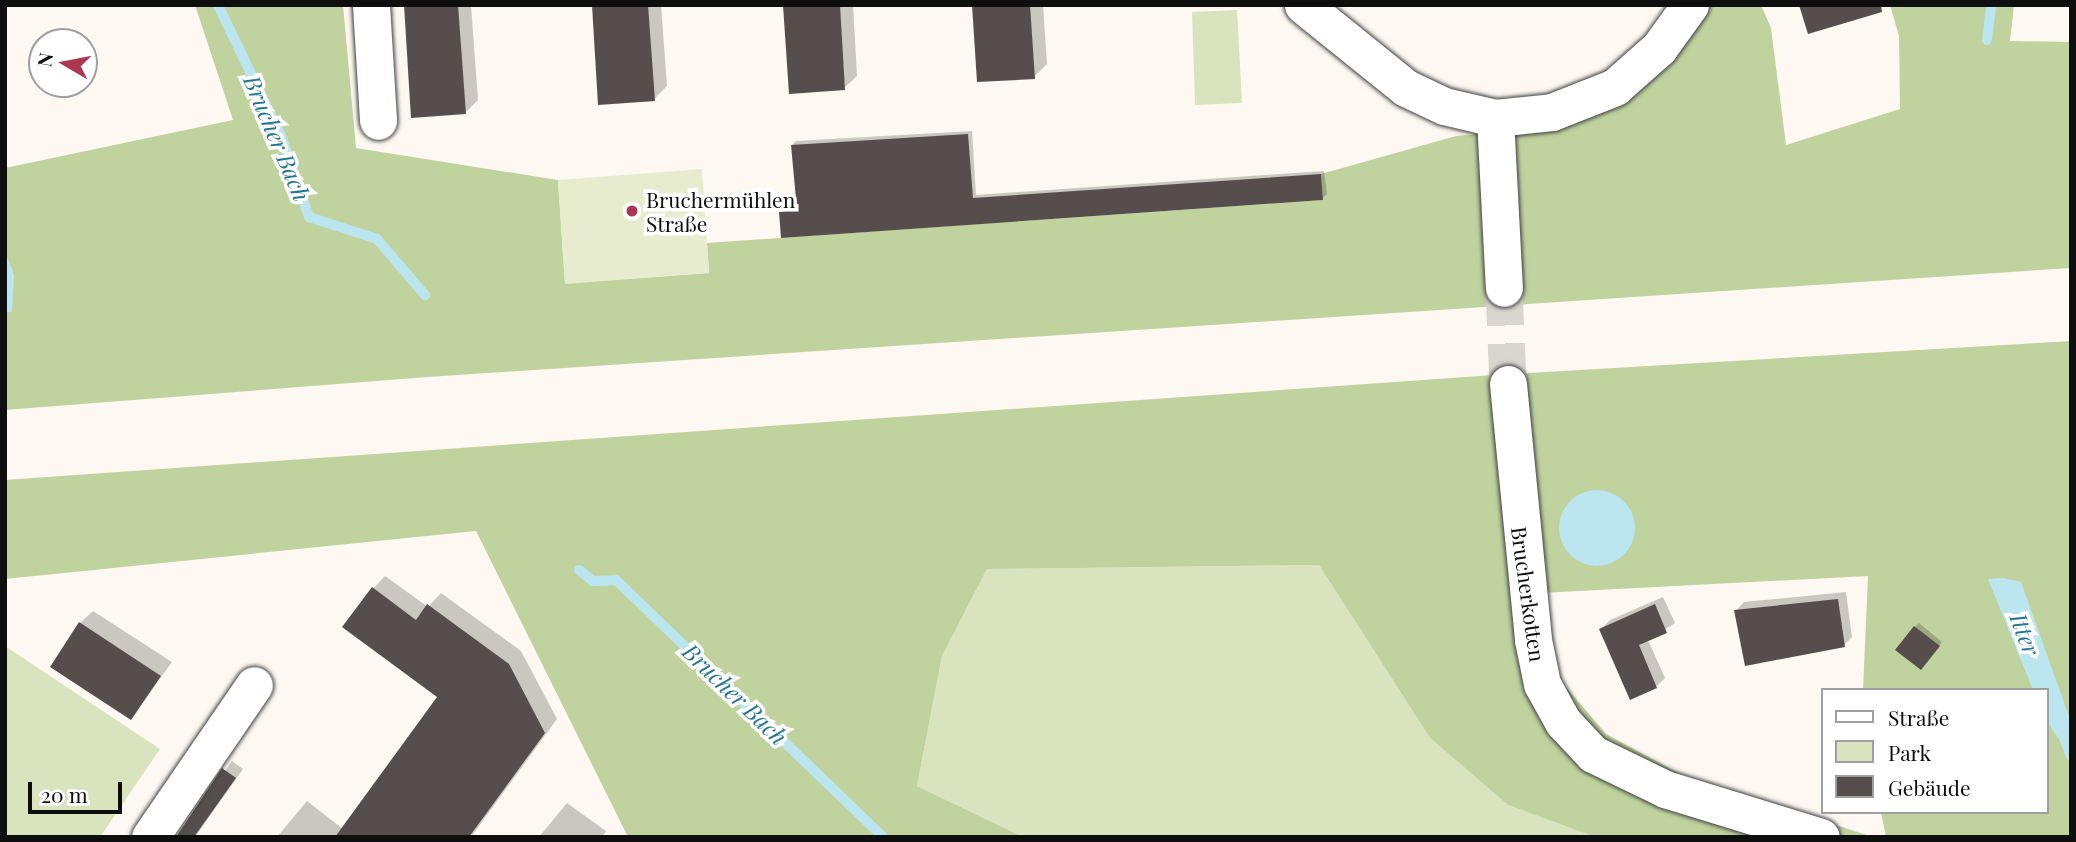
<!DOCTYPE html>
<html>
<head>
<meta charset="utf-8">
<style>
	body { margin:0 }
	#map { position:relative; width:2076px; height:842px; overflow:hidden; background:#fdf8f1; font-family:"Playfair Display",serif }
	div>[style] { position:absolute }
	.green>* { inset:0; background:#d9e4be }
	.forest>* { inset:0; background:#c0d39f }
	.pitch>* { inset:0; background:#e7eccf }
	.water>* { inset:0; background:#bbe5ef }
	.round { border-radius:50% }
	.shadow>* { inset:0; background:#0003 }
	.stream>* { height:10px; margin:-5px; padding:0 5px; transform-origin:5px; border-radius:5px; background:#bbe5ef }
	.building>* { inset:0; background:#554e4c }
	.minor-tunnel>* { height:37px; margin-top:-18.5px; transform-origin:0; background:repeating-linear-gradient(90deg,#d9d5cf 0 37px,transparent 0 55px) }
	.roads { filter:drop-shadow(0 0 2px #414141) drop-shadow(0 0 2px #414141) }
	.minor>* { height:37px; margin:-18.5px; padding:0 18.5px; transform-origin:18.5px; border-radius:18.5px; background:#fff }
	.dots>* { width:19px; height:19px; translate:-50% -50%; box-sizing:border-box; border:4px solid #fff; border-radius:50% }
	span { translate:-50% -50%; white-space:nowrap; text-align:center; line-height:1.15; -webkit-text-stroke:7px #fff; paint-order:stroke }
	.poi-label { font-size:21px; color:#0e0e0e }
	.left { translate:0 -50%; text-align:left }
	.street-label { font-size:21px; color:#0e0e0e }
	.water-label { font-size:23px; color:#267691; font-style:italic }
	.frame { position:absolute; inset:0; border:7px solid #0e0e0e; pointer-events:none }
	.legend { position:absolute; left:1821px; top:688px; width:228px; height:126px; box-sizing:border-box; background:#fff; border:2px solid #9f9f9f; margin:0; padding:9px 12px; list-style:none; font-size:21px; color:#0e0e0e }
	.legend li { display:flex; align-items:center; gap:14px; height:35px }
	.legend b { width:35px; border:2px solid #9f9f9f }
	.north { position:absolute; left:28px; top:28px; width:70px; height:70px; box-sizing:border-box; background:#fff; border:2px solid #9f9f9f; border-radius:50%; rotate:280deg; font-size:19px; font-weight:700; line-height:28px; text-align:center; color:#0e0e0e }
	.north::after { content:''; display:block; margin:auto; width:24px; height:32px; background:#ad3752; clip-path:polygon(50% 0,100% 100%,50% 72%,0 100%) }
	.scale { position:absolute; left:28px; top:782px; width:94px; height:32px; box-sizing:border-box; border:4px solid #0e0e0e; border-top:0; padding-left:9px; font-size:21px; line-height:24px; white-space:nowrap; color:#0e0e0e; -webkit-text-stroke:5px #fff; paint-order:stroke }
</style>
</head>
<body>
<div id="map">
	<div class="green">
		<i style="clip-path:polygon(1237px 10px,1242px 103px,1195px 105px,1192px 12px)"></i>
		<i style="clip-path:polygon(1319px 565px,1430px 738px,1508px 805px,1595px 837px,1023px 837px,917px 786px,942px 656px,987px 569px)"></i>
		<i style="clip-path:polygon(5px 646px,160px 749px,100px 837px,5px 837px)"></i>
	</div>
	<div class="forest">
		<i style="clip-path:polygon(195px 5px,343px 5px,356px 148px,558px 180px,565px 283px,709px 273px,707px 243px,1323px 200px,1321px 174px,1456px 136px,1524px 130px,1612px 110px,1666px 65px,1709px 5px,1761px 5px,1771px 28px,1786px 145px,1900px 109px,1899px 36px,1890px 5px,2014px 5px,2010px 41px,2071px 42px,2071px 268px,428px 377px,5px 410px,5px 168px,233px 120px)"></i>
		<i style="clip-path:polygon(2071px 341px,2071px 837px,1886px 837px,1881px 812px,2046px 812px,2046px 690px,1863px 690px,1868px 576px,1541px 593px,1549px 667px,1606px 734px,1684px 776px,1873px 837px,1595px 837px,1508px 805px,1430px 738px,1319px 565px,987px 569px,942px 656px,917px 786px,1023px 837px,628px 837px,476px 531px,5px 579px,5px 480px,1494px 375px)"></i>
	</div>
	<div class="pitch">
		<i style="clip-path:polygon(702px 169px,709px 273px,565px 284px,558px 180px)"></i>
	</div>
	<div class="water">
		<i style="clip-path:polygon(5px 251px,14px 275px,12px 312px,5px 312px)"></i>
		<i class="round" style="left:1559px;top:490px;width:76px;height:76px"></i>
		<i style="clip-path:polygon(2004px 578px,2021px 582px,2071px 722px,2071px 749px,2063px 745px,2046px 720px,2046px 690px,2033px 690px,1988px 579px)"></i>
	</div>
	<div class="shadow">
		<i style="clip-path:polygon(405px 5px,471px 5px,478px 100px,465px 113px)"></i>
		<i style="clip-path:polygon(593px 5px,661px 5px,667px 86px,654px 99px)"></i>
		<i style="clip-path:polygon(785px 5px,853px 5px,857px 76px,844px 88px)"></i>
		<i style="clip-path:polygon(974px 5px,1043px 5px,1047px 64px,1034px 77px)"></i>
		<i style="clip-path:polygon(972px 131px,976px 195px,1324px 171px,1327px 194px,1323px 198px,781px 212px,798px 207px,792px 145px,796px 141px)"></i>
		<i style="clip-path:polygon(385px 576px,428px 607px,441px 593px,521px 651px,557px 719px,471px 837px,277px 837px,307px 801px,343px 829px,440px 697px,373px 589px)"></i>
		<i style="clip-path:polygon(1846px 592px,1852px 637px,1844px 645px,1736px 611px,1744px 602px)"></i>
		<i style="clip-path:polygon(1663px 597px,1675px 623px,1648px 640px,1665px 678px,1656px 687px,1601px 629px,1610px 620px)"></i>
		<i style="clip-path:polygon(93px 611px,172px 662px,131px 718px,80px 623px)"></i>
		<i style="clip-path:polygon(1919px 623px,1942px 642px,1925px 664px,1915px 627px)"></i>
		<i style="clip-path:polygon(232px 761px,243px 769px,195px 837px,178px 837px)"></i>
		<i style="clip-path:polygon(567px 803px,606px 831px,602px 837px,539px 837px)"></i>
	</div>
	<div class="stream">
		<i style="left:218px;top:5px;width:145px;rotate:64.3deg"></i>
		<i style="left:281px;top:136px;width:86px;rotate:70.9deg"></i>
		<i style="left:309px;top:217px;width:71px;rotate:17.9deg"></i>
		<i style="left:377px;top:239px;width:74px;rotate:49.4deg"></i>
		<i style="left:1987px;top:40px;width:35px;rotate:-83deg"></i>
		<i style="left:579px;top:570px;width:18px;rotate:38deg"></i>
		<i style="left:593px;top:581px;width:23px;rotate:-2deg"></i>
		<i style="left:616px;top:580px;width:371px;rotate:43.9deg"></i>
		<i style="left:2064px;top:737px;width:20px;rotate:70deg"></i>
	</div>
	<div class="building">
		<i style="clip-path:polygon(404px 5px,458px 5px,466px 114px,411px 118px)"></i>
		<i style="clip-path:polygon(592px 5px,648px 5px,655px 101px,598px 105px)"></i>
		<i style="clip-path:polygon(783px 5px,840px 5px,845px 90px,789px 94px)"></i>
		<i style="clip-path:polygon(972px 5px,1030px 5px,1035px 79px,977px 82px)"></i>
		<i style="clip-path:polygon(1799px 5px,1881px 5px,1882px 12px,1808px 34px)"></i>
		<i style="clip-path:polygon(968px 134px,973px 198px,1321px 174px,1323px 200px,781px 238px,779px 212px,797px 210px,791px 145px)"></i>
		<i style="clip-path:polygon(372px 587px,416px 620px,427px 604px,509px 664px,545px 733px,469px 837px,335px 837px,437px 697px,342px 627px)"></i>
		<i style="clip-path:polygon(1838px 599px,1845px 647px,1745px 666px,1734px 610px)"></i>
		<i style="clip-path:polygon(1655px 604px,1667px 633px,1639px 645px,1657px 688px,1630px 700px,1599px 629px)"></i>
		<i style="clip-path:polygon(79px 622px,161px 676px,131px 720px,50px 667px)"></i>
		<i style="clip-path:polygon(1914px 626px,1940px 646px,1921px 670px,1895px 650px)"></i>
		<i style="clip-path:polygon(222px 768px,236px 778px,194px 837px,176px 837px)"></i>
	</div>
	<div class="minor-tunnel">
		<i style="left:1504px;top:288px;width:96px;rotate:87.6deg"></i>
	</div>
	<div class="roads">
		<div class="minor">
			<i style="left:371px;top:5px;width:116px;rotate:86.5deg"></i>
			<i style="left:1303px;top:5px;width:132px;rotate:38.9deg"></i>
			<i style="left:1406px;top:88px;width:42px;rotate:25.3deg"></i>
			<i style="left:1444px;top:106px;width:52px;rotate:13.2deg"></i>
			<i style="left:1495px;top:118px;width:57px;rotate:-6deg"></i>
			<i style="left:1552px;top:112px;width:68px;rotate:-21.6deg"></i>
			<i style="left:1615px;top:87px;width:59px;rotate:-41.6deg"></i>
			<i style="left:1659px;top:48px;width:53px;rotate:-54.2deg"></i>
			<i style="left:1495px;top:118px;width:170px;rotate:87deg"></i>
			<i style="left:1508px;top:384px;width:257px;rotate:84.4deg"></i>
			<i style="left:1533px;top:640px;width:45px;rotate:78.4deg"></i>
			<i style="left:1542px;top:684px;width:43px;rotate:61.1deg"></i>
			<i style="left:1563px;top:722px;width:44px;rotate:46.8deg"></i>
			<i style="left:1593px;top:754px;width:80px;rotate:25.9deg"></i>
			<i style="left:1665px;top:789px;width:163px;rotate:17.1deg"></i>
			<i style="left:150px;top:837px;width:184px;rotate:-55.6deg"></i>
		</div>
	</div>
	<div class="dots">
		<i style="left:632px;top:211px;background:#ad3752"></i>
	</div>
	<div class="poi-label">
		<span class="left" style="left:646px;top:211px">Bruchermühlen<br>Straße</span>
	</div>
	<div class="street-label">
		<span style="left:1529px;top:594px;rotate:82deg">Brucherkotten</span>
	</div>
	<div class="water-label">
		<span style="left:277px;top:138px;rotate:67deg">Brucher Bach</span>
		<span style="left:2025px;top:634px;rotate:69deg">Itter</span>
		<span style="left:735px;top:694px;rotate:44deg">Brucher Bach</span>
	</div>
	<div class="frame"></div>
	<ul class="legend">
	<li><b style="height:9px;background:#fff"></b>Straße</li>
	<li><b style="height:19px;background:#d9e4be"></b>Park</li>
	<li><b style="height:19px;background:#554e4c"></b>Gebäude</li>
	</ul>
	<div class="north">N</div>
	<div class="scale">20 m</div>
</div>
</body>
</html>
